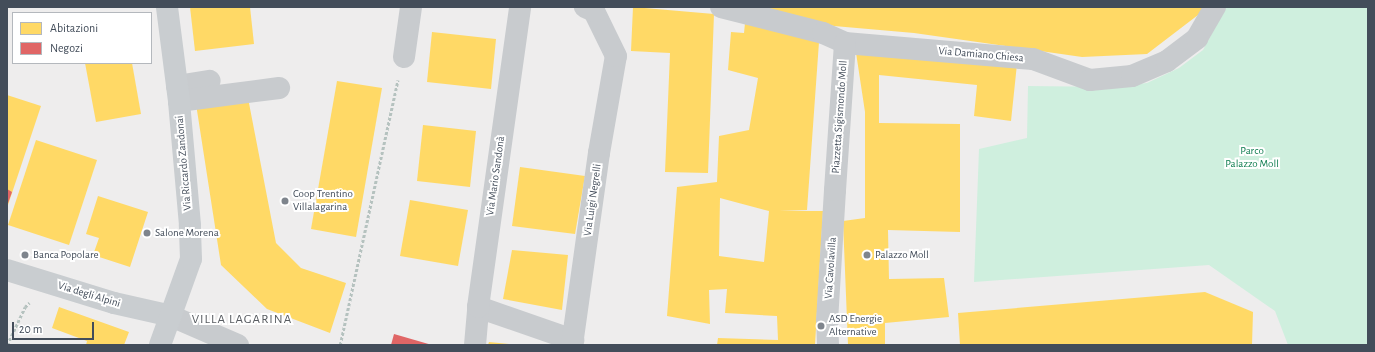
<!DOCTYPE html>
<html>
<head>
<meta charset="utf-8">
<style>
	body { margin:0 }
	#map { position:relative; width:1375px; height:352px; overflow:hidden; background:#eeeded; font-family:"Alegreya Sans",sans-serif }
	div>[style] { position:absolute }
	.green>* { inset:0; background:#cfefde }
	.homes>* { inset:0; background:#ffd966 }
	.shops>* { inset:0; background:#e06666 }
	.path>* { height:2.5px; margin-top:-1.25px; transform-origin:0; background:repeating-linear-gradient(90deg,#b5c2bf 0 3px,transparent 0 5px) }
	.street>* { height:22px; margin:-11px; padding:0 11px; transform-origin:11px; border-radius:11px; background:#c8cbce }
	.secondary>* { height:22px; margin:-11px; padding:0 11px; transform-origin:11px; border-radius:11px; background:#c9cdd0 }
	.dots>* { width:11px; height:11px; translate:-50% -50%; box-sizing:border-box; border:2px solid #fff; border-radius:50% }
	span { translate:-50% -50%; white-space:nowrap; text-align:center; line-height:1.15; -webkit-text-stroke:4px #fff; paint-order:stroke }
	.street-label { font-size:11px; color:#434d5a }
	.park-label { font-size:11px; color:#117e51 }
	.poi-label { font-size:11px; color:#434d5a }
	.left { translate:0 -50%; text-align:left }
	.quarter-label { font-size:13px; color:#585c61; letter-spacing:1px }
	.frame { position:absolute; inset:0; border:8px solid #434d5a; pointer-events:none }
	.legend { position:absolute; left:12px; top:12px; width:140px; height:52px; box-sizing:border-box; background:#fff; border:1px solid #b4b8bd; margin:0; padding:5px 7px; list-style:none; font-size:12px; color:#434d5a }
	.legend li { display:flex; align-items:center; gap:8px; height:20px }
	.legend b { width:20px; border:1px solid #b4b8bd }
	.scale { position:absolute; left:12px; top:322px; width:82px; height:18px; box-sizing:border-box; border:2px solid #434d5a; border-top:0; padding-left:5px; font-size:12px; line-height:14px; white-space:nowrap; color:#434d5a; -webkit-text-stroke:3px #fff; paint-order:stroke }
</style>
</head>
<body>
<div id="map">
	<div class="green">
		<i style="clip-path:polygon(1226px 7px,1368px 7px,1368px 345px,1288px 345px,1275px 311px,1209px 265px,974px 282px,979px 149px,1027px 138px,1028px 86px,1114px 87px,1147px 83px,1179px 68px,1203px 50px)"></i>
	</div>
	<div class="homes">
		<i style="clip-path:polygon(190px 7px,250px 7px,254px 44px,195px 51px)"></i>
		<i style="clip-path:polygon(633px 7px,714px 14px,708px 173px,665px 172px,670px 53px,631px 51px)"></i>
		<i style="clip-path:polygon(756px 7px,1206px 7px,1198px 15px,1147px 54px,1082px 57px,914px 33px,834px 26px)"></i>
		<i style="clip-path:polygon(evenodd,745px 23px,819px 42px,807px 210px,779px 211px,823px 211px,815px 345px,717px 345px,718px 338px,778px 340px,777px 316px,725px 313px,727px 289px,709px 290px,710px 324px,667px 316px,677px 187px,717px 182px,719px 136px,749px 130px,758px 78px,728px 70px,731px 32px,744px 33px,745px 23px,720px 198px,769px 211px,764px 262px,719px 256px,720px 198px)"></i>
		<i style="clip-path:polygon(432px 32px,496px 39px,491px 89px,427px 82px)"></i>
		<i style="clip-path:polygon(855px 46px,1017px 64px,1011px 121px,974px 116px,977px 85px,879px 75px,879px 123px,960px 124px,960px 232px,888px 230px,889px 279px,944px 278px,949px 317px,885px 323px,885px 345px,848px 345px,843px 221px,865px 218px,865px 112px)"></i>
		<i style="clip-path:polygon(85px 63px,132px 63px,141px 114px,96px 122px)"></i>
		<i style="clip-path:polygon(337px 81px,382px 88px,356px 237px,311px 229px)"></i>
		<i style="clip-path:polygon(7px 95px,41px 106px,7px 208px)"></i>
		<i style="clip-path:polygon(248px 98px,276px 243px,301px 268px,346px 283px,330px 333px,267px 309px,221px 265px,196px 104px)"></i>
		<i style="clip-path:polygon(423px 125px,476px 131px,470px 187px,417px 181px)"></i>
		<i style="clip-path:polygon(36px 140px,97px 160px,69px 245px,8px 225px)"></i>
		<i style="clip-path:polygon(520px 167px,585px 176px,575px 234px,512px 226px)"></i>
		<i style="clip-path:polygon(98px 196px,148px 212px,130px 267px,93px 255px,99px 238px,86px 234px)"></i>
		<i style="clip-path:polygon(410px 200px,468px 210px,458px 266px,400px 256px)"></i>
		<i style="clip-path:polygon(512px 250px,568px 255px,562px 310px,503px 299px)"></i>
		<i style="clip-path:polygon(1205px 292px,1253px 312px,1252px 345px,960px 345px,958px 313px)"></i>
		<i style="clip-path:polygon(59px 307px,129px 332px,124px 345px,86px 345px,87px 341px,52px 328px)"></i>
		<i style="clip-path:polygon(489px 342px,509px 344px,509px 345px,488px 345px)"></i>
	</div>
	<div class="shops">
		<i style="clip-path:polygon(7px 189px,12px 192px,7px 206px)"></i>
		<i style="clip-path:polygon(394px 334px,432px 345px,391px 345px)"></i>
	</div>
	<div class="path">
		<i style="left:7px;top:345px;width:42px;rotate:-64.7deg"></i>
		<i style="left:25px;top:307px;width:6px;rotate:-45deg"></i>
		<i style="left:340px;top:345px;width:271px;rotate:-77.7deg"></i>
	</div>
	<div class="street">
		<i style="left:721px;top:7px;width:105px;rotate:14.3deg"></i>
		<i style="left:823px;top:33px;width:24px;rotate:24deg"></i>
		<i style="left:845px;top:43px;width:189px;rotate:4.9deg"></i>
		<i style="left:1033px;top:59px;width:61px;rotate:20.2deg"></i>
		<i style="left:1090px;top:80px;width:42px;rotate:-5.4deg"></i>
		<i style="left:1132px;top:76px;width:38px;rotate:-23deg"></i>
		<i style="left:1167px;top:61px;width:38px;rotate:-37deg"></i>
		<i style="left:1197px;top:38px;width:36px;rotate:-60deg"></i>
		<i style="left:404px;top:57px;width:50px;rotate:-82deg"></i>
		<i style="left:177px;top:86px;width:33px;rotate:-9deg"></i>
		<i style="left:179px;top:101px;width:101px;rotate:-7.4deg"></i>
		<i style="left:478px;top:307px;width:101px;rotate:19.2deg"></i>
		<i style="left:171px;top:316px;width:73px;rotate:23.4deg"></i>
		<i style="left:475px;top:345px;width:38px;rotate:-85deg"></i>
		<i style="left:478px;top:307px;width:303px;rotate:-82deg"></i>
		<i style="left:572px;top:345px;width:194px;rotate:-82deg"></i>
		<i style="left:599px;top:153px;width:98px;rotate:-80.1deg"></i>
		<i style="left:616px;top:56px;width:50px;rotate:-116.1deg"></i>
		<i style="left:594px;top:11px;width:10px;rotate:-156deg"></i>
		<i style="left:828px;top:345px;width:24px;rotate:-92deg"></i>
		<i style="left:827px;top:321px;width:131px;rotate:-86.5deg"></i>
		<i style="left:835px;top:190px;width:147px;rotate:-86.1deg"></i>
	</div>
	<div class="secondary">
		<i style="left:7px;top:270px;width:112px;rotate:17.1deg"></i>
		<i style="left:114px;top:303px;width:58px;rotate:12.8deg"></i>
		<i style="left:160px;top:345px;width:91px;rotate:-70.2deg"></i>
		<i style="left:191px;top:259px;width:34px;rotate:-92deg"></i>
		<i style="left:190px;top:225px;width:124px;rotate:-95.1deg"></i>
		<i style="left:179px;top:101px;width:95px;rotate:-97.3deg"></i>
	</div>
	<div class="dots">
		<i style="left:285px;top:201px;background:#7f858d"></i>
		<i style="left:147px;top:233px;background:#7f858d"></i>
		<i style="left:25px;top:255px;background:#7f858d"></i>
		<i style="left:867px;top:255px;background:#7f858d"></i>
		<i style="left:821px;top:326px;background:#7f858d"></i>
	</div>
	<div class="street-label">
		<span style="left:981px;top:55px;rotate:5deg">Via Damiano Chiesa</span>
		<span style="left:840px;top:117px;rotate:-86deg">Piazzetta Sigismondo Moll</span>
		<span style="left:184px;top:163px;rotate:-95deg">Via Riccardo Zandonai</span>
		<span style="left:496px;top:176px;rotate:-82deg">Via Mario Sandonà</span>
		<span style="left:593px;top:200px;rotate:-82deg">Via Luigi Negrelli</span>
		<span style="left:831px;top:268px;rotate:-86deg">Via Cavolavilla</span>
		<span style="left:89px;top:295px;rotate:17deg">Via degli Alpini</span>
	</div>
	<div class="park-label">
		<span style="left:1252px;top:158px">Parco<br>Palazzo Moll</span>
	</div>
	<div class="poi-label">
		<span class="left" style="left:293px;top:201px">Coop Trentino<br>Villalagarina</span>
		<span class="left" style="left:155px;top:233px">Salone Morena</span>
		<span class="left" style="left:33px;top:255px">Banca Popolare</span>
		<span class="left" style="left:875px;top:255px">Palazzo Moll</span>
		<span class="left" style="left:829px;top:326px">ASD Energie<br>Alternative</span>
	</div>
	<div class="quarter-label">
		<span style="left:242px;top:320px">VILLA LAGARINA</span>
	</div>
	<div class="frame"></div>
	<ul class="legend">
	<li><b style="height:11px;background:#ffd966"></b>Abitazioni</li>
	<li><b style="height:11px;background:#e06666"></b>Negozi</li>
	</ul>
	<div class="scale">20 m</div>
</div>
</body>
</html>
